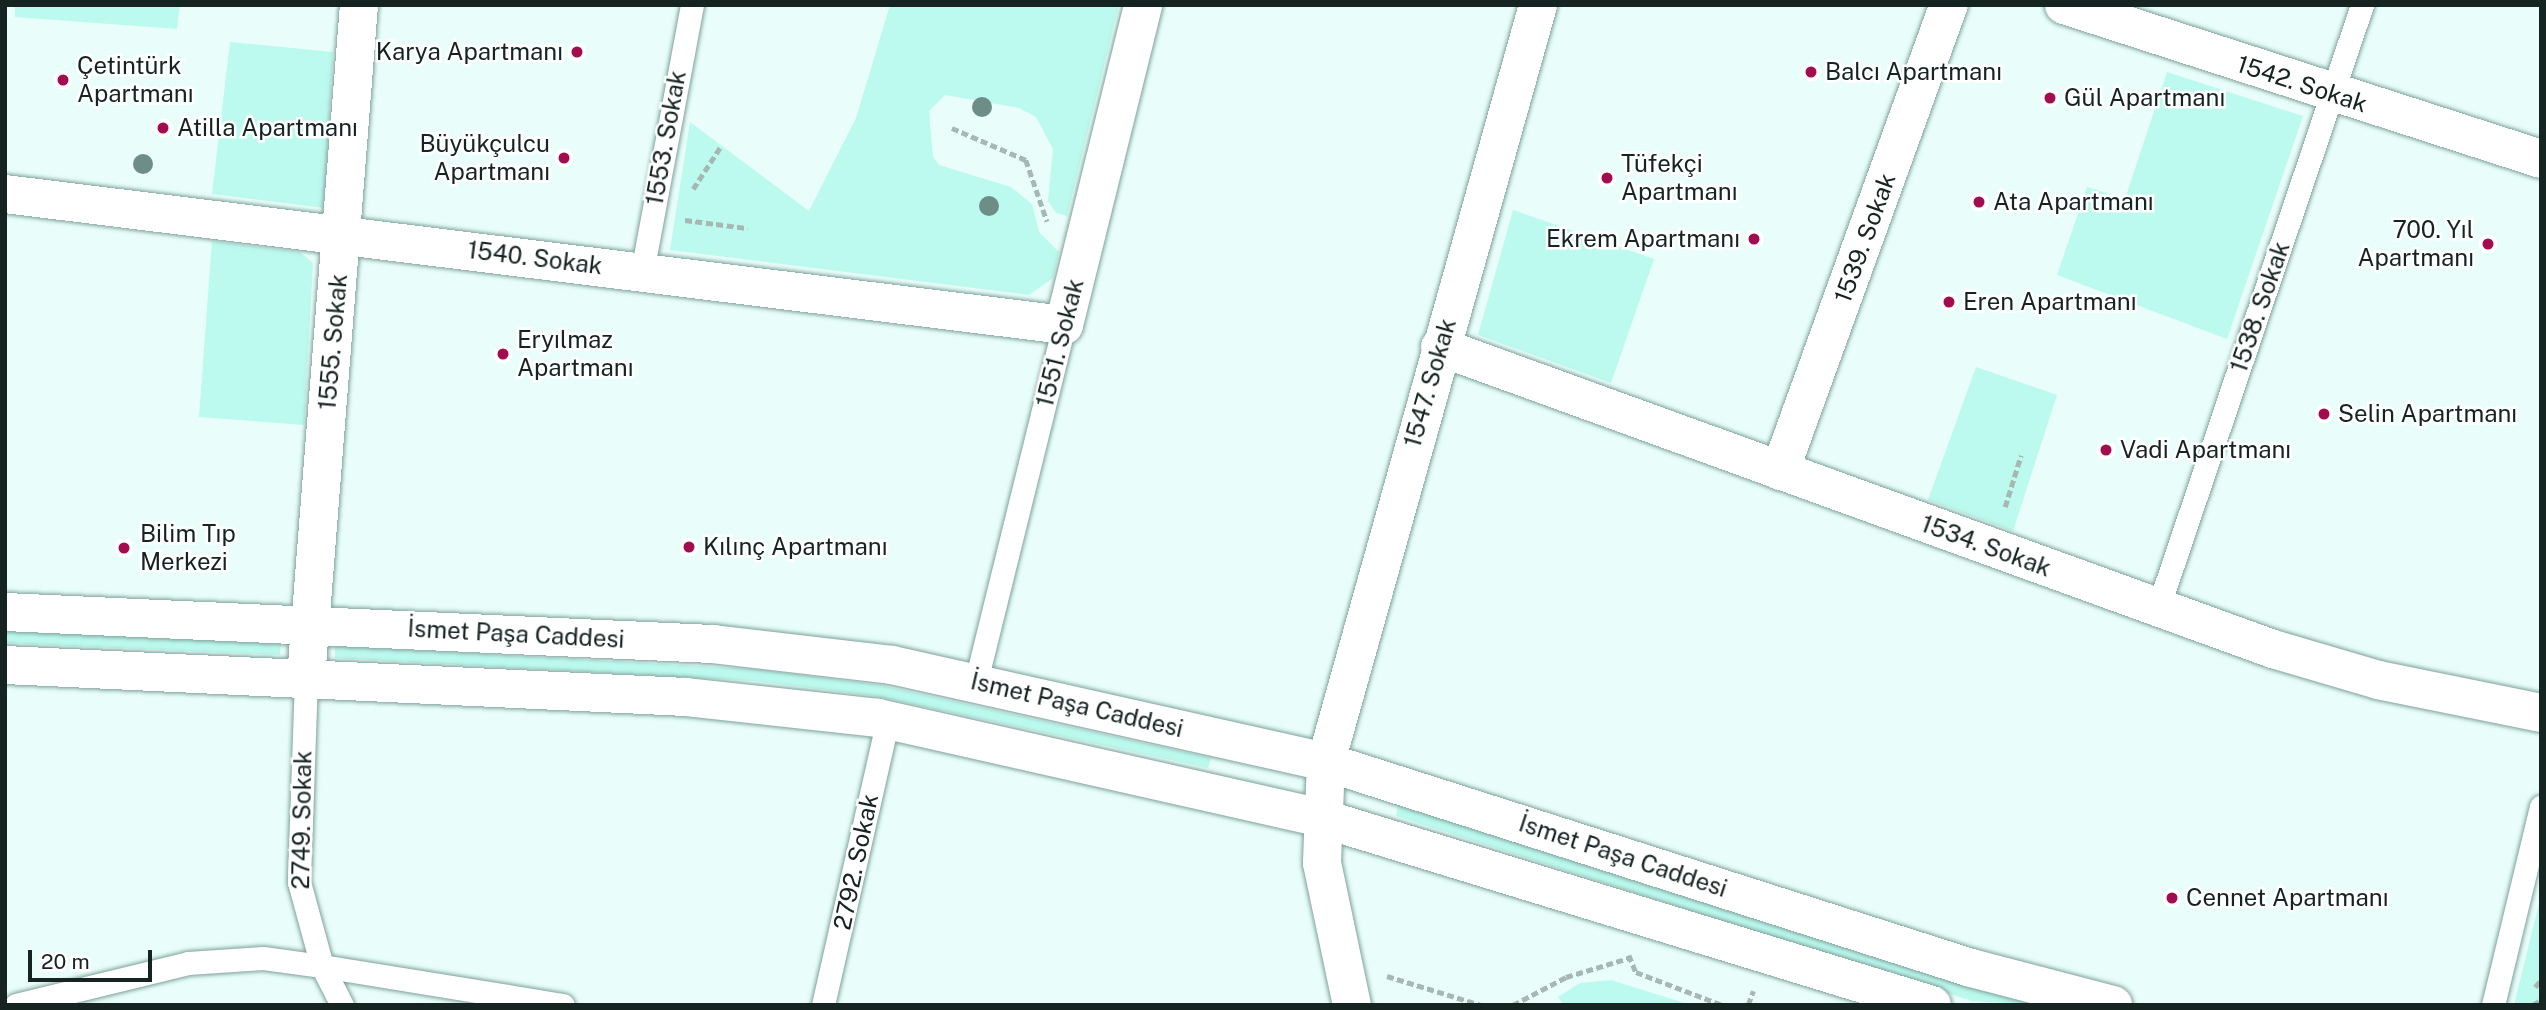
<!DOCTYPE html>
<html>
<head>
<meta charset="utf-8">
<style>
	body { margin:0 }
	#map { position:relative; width:2546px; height:1010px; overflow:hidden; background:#e9fefa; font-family:"Public Sans",sans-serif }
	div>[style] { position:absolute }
	.green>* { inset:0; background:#bcf9ee }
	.path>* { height:4.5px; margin-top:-2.25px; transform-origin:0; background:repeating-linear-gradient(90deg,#a5b8b4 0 7px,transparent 0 10.5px) }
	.roads { filter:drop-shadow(0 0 2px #7fa19b) drop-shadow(0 0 2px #7fa19b) }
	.lane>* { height:23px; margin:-11.5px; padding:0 11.5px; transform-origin:11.5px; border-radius:11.5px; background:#fff }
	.street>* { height:38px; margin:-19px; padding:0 19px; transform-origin:19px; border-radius:19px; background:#fff }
	.secondary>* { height:38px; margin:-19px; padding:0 19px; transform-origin:19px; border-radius:19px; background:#fff }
	.trees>* { width:20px; height:20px; margin:-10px; border-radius:50%; background:#6e8d88 }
	.dots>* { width:19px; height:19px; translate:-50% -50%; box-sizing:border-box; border:4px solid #fff; border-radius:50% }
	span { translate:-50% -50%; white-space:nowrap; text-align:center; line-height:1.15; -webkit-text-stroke:5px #fff; paint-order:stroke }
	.poi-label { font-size:24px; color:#152321 }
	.right { translate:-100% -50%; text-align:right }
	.left { translate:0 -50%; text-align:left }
	.street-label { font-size:24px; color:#152321 }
	.frame { position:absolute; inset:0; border:7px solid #152321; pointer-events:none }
	.scale { position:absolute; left:28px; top:950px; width:124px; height:32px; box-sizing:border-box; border:4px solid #152321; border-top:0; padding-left:9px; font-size:21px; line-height:24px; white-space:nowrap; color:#152321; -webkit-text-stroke:5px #fff; paint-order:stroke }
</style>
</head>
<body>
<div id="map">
	<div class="green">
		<i style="clip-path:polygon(15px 5px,180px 5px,177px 29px,15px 17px)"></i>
		<i style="clip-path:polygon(890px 5px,1119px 5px,1067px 216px,1056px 213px,1048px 201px,1053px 149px,1036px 117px,1019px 108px,945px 95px,929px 111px,933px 157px,939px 165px,1011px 187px,1032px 204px,1039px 232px,1059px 252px,1053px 278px,1029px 295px,670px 250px,690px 122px,809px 211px,856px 118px)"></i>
		<i style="clip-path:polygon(230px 42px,333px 52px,324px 208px,212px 194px)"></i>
		<i style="clip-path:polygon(2167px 72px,2303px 116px,2227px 339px,2057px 275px,2087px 187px,2125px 199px)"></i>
		<i style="clip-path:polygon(1513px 210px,1654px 259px,1611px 383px,1478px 335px)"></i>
		<i style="clip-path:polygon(212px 241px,300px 252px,313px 263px,304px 425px,199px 417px)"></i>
		<i style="clip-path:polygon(1976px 367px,2057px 395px,2013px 531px,1928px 500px)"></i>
		<i style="clip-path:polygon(5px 631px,281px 644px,280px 655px,5px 643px)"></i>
		<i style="clip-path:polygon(335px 646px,754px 669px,880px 685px,1211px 758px,1208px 768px,875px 696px,754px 681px,335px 658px)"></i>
		<i style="clip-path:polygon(1398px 805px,2039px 1005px,1972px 1001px,1396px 816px)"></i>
		<i style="clip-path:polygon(2541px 895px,2541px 1005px,2514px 1005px)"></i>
		<i style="clip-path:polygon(1611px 980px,1691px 1005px,1564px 1005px,1558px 997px,1580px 983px)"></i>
	</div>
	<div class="path">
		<i style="left:952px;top:128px;width:81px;rotate:23.4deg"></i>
		<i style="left:1026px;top:160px;width:65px;rotate:71deg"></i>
		<i style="left:693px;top:189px;width:51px;rotate:-56.9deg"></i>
		<i style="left:685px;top:220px;width:63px;rotate:7.4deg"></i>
		<i style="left:2005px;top:507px;width:54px;rotate:-72.9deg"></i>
		<i style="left:1629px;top:955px;width:18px;rotate:68deg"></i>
		<i style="left:1636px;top:972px;width:92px;rotate:21deg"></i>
		<i style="left:1387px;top:976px;width:98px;rotate:17.1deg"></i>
		<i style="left:2535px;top:987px;width:9px;rotate:-49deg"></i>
		<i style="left:1513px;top:1005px;width:60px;rotate:-27.8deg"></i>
		<i style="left:1566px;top:977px;width:66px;rotate:-16.8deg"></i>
		<i style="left:1748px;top:1005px;width:15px;rotate:-70deg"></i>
		<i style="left:2533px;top:1005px;width:9px;rotate:-32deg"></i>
	</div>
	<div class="roads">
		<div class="lane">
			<i style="left:642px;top:272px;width:272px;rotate:-79.4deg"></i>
			<i style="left:2158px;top:608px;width:637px;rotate:-71.31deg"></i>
			<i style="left:306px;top:678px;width:204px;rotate:92deg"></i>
			<i style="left:299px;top:882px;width:87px;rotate:74.7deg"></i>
			<i style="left:322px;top:966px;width:244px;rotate:9.2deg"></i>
			<i style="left:976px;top:681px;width:367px;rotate:-76.1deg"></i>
			<i style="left:16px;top:1005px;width:177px;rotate:-13.7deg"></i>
			<i style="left:188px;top:963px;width:75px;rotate:-3.8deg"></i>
			<i style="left:263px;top:958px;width:60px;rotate:7.7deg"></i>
			<i style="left:322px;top:966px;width:44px;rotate:62.9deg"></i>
			<i style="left:823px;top:1005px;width:293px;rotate:-77.2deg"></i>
			<i style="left:2493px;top:1005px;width:204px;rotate:-76.4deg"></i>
		</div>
		<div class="street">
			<i style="left:2064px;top:5px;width:501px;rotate:17.89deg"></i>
			<i style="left:5px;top:194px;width:1067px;rotate:7.05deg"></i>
			<i style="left:1064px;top:325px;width:330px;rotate:-76.1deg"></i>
			<i style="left:1440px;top:347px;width:886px;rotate:19.93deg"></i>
			<i style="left:2273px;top:649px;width:109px;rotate:16.4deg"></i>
			<i style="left:2378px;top:680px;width:166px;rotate:11.4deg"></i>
			<i style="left:1780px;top:471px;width:496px;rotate:-70.1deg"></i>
			<i style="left:306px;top:678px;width:675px;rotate:-85.5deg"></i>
			<i style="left:1326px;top:762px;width:786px;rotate:-74.35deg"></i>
		</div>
		<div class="secondary">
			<i style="left:5px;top:612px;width:709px;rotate:2.59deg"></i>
			<i style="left:713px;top:644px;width:180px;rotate:6.7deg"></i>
			<i style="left:892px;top:665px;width:445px;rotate:12.6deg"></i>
			<i style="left:1326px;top:762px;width:677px;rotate:17.71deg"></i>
			<i style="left:1971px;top:968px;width:147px;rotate:14.6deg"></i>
			<i style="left:5px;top:665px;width:681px;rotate:2.69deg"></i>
			<i style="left:685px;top:697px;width:194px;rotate:6.2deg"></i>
			<i style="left:878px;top:718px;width:454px;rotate:12.7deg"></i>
			<i style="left:1321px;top:818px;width:639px;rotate:17.02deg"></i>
			<i style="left:1326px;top:762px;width:101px;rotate:92.3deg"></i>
			<i style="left:1322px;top:863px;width:145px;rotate:78.1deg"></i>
		</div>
	</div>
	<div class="trees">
		<i style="left:982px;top:107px"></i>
		<i style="left:143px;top:164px"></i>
		<i style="left:989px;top:206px"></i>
	</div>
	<div class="dots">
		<i style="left:577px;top:52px;background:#a20d4f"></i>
		<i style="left:1811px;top:72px;background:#a20d4f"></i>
		<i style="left:63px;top:80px;background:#a20d4f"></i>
		<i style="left:2050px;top:98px;background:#a20d4f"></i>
		<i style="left:163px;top:128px;background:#a20d4f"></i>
		<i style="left:564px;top:158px;background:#a20d4f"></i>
		<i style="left:1607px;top:178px;background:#a20d4f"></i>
		<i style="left:1979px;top:202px;background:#a20d4f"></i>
		<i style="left:1754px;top:239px;background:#a20d4f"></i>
		<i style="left:2488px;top:244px;background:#a20d4f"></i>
		<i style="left:1949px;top:302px;background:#a20d4f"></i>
		<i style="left:503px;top:354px;background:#a20d4f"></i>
		<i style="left:2324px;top:414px;background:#a20d4f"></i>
		<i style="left:2106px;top:450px;background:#a20d4f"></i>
		<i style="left:689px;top:547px;background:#a20d4f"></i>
		<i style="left:124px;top:548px;background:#a20d4f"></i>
		<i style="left:2172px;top:898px;background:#a20d4f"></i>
	</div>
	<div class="poi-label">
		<span class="right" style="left:563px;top:52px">Karya Apartmanı</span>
		<span class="left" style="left:77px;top:80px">Çetintürk<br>Apartmanı</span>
		<span class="left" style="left:1825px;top:72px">Balcı Apartmanı</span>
		<span class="left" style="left:2064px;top:98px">Gül Apartmanı</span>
		<span class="left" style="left:177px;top:128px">Atilla Apartmanı</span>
		<span class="right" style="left:550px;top:158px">Büyükçulcu<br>Apartmanı</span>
		<span class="left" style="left:1621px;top:178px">Tüfekçi<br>Apartmanı</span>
		<span class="left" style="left:1993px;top:202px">Ata Apartmanı</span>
		<span class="right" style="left:2474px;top:244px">700. Yıl<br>Apartmanı</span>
		<span class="right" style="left:1740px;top:239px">Ekrem Apartmanı</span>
		<span class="left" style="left:1963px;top:302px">Eren Apartmanı</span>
		<span class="left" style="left:517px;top:354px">Eryılmaz<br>Apartmanı</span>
		<span class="left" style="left:2338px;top:414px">Selin Apartmanı</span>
		<span class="left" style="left:2120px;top:450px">Vadi Apartmanı</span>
		<span class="left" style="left:140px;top:548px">Bilim Tıp<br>Merkezi</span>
		<span class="left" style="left:703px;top:547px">Kılınç Apartmanı</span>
		<span class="left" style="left:2186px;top:898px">Cennet Apartmanı</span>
	</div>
	<div class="street-label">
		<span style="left:2302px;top:84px;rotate:18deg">1542. Sokak</span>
		<span style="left:666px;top:138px;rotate:-80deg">1553. Sokak</span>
		<span style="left:1865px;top:238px;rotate:-70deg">1539. Sokak</span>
		<span style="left:535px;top:258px;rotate:7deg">1540. Sokak</span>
		<span style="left:2260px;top:307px;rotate:-71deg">1538. Sokak</span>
		<span style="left:333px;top:342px;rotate:-85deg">1555. Sokak</span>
		<span style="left:1060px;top:343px;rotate:-76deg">1551. Sokak</span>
		<span style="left:1430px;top:383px;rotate:-74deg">1547. Sokak</span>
		<span style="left:1986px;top:546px;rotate:20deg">1534. Sokak</span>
		<span style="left:516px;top:634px;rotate:3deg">İsmet Paşa Caddesi</span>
		<span style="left:1077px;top:705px;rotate:13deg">İsmet Paşa Caddesi</span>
		<span style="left:302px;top:820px;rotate:-89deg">2749. Sokak</span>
		<span style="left:1623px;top:856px;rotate:18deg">İsmet Paşa Caddesi</span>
		<span style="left:856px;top:862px;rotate:-78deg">2792. Sokak</span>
	</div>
	<div class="frame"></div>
	<div class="scale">20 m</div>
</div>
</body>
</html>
